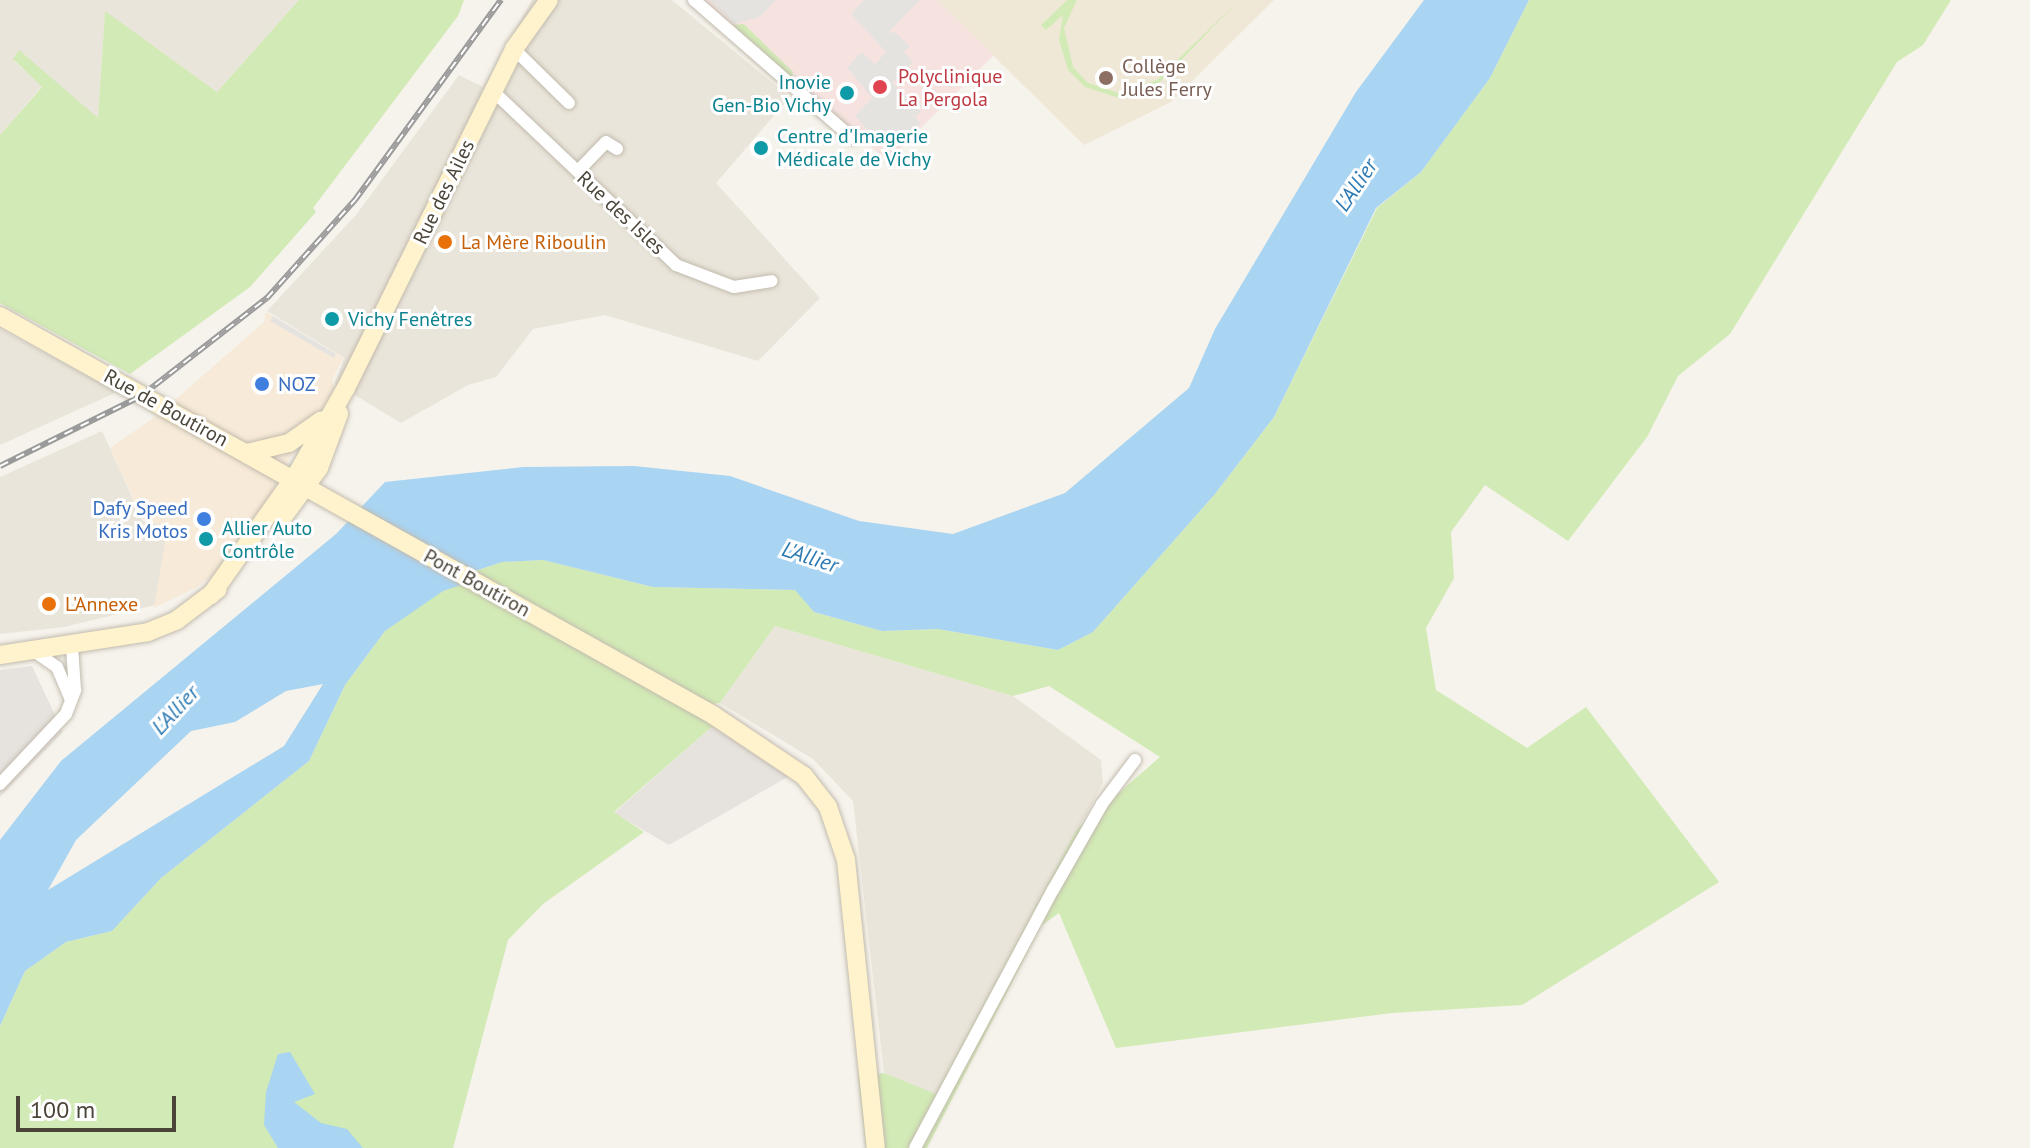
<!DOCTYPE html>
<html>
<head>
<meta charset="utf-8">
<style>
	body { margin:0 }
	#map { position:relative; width:2030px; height:1148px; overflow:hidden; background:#f6f3ec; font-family:"PT Sans",sans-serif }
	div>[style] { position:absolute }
	.residential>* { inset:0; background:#eae5da }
	.commercial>* { inset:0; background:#f7ead8 }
	.industrial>* { inset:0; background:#e6e2dd }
	.education>* { inset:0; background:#efe8d6 }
	.medical>* { inset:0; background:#f6e3e0 }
	.green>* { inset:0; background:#d2eab5 }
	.parking>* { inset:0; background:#e5e3e0 }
	.water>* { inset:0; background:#a9d4f2 }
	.roads { filter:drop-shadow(0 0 2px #c2bbae) drop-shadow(0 0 2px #c2bbae) }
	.street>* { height:12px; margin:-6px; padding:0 6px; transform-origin:6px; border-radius:6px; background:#fff }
	.secondary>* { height:18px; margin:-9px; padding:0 9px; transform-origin:9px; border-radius:9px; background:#fff3cd }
	.rail>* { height:6px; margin-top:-3px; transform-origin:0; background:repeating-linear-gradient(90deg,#fff 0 9px,#9a9a9a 0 18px); box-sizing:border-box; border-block:2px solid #9a9a9a }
	.dots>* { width:22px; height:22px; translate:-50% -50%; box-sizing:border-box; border:4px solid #fff; border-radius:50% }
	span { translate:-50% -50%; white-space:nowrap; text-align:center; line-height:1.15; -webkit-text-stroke:6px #fff; paint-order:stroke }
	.education-label { font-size:20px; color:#785e54 }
	.left { translate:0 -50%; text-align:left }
	.health-label { font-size:20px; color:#be3a42 }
	.culture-label { font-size:20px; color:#0d838f }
	.right { translate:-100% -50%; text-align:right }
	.street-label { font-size:20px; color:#4b4439 }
	.food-label { font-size:20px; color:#c56008 }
	.shop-label { font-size:20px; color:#366cbe }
	.water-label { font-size:22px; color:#2e7ab2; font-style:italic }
	.scale { position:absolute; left:16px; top:1096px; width:160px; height:36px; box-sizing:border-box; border:4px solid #4b4439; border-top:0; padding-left:10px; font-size:24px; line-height:28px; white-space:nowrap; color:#4b4439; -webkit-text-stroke:6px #fff; paint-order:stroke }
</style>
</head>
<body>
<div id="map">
	<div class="residential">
		<i style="clip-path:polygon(0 0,299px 0,217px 92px,105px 12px,98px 119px,13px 60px,42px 86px,0 135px)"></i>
		<i style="clip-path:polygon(532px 0,672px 0,790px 97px,716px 183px,820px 298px,758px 361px,605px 315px,533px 329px,496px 377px,468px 385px,401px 423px,335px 383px,344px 358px,267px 311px,356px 215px,459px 75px,483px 87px)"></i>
		<i style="clip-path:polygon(0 329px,117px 392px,0 445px)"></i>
		<i style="clip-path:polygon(102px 431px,143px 521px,168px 526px,155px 605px,64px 627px,0 634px,0 477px)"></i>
		<i style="clip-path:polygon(775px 626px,1013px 696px,1101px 760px,1103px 783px,936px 1095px,884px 1073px,853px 801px,813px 759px,720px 703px)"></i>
	</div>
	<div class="commercial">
		<i style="clip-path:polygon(266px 312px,343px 358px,332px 380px,335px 390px,277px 477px,272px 503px,234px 560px,195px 588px,154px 608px,168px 526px,144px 521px,110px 448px,159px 414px,264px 322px)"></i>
	</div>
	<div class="industrial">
		<i style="clip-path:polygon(32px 666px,63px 732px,0 797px,0 670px)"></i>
		<i style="clip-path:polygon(715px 724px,791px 775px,669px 845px,614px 813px)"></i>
	</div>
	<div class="education">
		<i style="clip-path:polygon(937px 0,1274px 0,1171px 102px,1084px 145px)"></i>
	</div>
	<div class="medical">
		<i style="clip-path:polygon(704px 0,937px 0,994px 55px,888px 161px,759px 54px)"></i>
	</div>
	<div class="green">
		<i style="clip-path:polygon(299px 0,464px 0,458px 16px,313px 208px,316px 212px,250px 287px,130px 374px,0 303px,0 135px,42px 87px,13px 59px,19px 50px,98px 118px,105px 11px,217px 92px)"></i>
		<i style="clip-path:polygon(1067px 0,1077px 0,1064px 28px,1073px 67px,1088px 83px,1119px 93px,1157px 80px,1239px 0,1160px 82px,1119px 98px,1085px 87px,1068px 70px,1059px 40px,1063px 15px,1046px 30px,1041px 25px)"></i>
		<i style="clip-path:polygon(1529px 0,1951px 0,1923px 45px,1897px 62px,1730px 334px,1678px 376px,1647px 437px,1568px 541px,1485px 485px,1451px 532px,1454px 578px,1426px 628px,1436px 690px,1527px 748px,1586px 707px,1719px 882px,1522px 1005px,1392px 1013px,1116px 1048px,1059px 913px,1041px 926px,927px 1148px,866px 1148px,858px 1077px,884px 1073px,936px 1094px,1077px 829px,1160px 757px,1049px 686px,1013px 696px,775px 626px,720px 703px,712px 704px,475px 571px,502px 562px,543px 560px,653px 587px,796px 590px,814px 612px,882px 631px,938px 629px,1058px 650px,1093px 632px,1215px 494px,1274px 417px,1377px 208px,1421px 172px,1490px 78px)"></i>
		<i style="clip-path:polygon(744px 24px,793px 72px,792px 78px,733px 25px)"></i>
		<i style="clip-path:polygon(467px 583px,715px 724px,614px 812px,644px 832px,543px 904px,508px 940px,453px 1148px,0 1148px,0 1026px,25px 971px,66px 942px,112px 931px,161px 878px,309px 761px,345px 685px,385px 631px,443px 590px)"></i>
	</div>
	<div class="parking">
		<i style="clip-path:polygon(710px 0,776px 0,760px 17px,734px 24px)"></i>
		<i style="clip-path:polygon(864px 0,920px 0,888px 33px,895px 32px,910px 46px,904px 52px,913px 62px,893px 83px,921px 111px,915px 117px,921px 123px,898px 146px,892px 141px,884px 148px,855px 116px,872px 98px,847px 67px,862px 52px,875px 64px,886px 52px,851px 14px)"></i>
		<i style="clip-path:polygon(273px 316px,336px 354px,334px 358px,270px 321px)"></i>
	</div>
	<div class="water">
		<i style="clip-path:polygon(evenodd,1424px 0,1529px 0,1490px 78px,1421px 172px,1376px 208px,1274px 417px,1215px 494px,1093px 632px,1058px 650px,938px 629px,882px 631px,814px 612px,795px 590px,653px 587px,543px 560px,502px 562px,475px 571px,467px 583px,443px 591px,385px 631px,345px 685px,309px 761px,161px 878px,112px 931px,66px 942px,25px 971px,0 1026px,0 840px,61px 761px,336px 534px,385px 482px,523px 467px,634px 466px,730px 476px,859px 521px,953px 534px,1065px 493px,1189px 388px,1215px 329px,1356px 92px,1424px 0,323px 684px,284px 746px,48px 890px,76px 840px,191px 731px,235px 722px,286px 691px,323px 684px)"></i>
		<i style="clip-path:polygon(290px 1052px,315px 1094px,294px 1102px,321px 1123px,347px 1129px,363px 1148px,278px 1148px,264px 1125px,266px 1092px,278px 1054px)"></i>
	</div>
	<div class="roads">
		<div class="street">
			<i style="left:694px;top:0;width:210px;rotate:41.1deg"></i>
			<i style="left:514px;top:49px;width:77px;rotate:44.5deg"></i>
			<i style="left:494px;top:92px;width:251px;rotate:43.5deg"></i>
			<i style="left:676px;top:265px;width:62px;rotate:20.8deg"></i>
			<i style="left:734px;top:287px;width:38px;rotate:-9deg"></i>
			<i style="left:578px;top:171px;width:40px;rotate:-46deg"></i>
			<i style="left:606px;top:142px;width:13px;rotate:32deg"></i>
			<i style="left:34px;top:651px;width:28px;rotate:35deg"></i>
			<i style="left:57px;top:667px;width:36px;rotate:67deg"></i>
			<i style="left:0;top:784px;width:96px;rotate:-46.7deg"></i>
			<i style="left:66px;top:714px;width:26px;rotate:-69deg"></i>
			<i style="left:75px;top:690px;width:43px;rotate:-94deg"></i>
			<i style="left:915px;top:1148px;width:293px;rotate:-61.9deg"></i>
			<i style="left:1053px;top:890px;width:99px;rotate:-60.3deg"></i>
			<i style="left:1102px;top:804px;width:55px;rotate:-53.1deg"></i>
		</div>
		<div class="secondary">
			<i style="left:0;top:316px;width:817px;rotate:29.23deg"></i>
			<i style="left:713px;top:715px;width:110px;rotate:33.8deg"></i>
			<i style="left:804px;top:776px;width:39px;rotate:52deg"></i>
			<i style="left:828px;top:807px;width:56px;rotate:71.2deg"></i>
			<i style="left:846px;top:860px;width:290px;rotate:84.1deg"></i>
			<i style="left:247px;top:453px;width:43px;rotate:-13.4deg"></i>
			<i style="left:289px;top:443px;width:39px;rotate:-35deg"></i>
			<i style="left:283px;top:517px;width:61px;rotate:-53.7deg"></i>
			<i style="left:319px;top:468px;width:58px;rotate:-69.7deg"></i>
			<i style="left:211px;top:595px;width:151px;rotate:-54.7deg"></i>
			<i style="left:298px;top:472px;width:97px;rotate:-60.3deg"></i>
			<i style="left:346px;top:388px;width:378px;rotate:-63.6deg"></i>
			<i style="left:514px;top:49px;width:60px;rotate:-54.5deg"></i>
			<i style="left:0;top:655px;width:150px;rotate:-8.8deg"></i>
			<i style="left:148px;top:632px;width:31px;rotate:-22deg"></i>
			<i style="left:177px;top:620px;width:51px;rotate:-37.1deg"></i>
		</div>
	</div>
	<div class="rail">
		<i style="left:0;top:466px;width:157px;rotate:-26.4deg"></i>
		<i style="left:141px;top:396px;width:160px;rotate:-37.9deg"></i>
		<i style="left:267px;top:298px;width:132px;rotate:-48.1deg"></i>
		<i style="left:355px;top:200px;width:248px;rotate:-53.9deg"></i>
	</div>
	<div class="dots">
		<i style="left:1106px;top:78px;background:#8d6e63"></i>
		<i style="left:880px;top:87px;background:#e0444e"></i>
		<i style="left:847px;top:93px;background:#0f9aa8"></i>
		<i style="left:761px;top:148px;background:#0f9aa8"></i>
		<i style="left:445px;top:242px;background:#e8710a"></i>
		<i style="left:332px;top:319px;background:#0f9aa8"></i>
		<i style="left:262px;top:384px;background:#3f7fe0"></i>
		<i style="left:204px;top:519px;background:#3f7fe0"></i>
		<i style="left:206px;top:539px;background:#0f9aa8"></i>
		<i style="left:49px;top:604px;background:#e8710a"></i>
	</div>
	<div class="education-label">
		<span class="left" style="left:1122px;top:78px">Collège<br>Jules Ferry</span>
	</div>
	<div class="health-label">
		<span class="left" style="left:898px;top:88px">Polyclinique<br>La Pergola</span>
	</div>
	<div class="culture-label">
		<span class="right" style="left:831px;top:94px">Inovie<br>Gen-Bio Vichy</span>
		<span class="left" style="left:777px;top:148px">Centre d'Imagerie<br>Médicale de Vichy</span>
		<span class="left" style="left:348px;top:319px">Vichy Fenêtres</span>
		<span class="left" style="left:222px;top:540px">Allier Auto<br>Contrôle</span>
	</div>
	<div class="street-label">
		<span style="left:444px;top:192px;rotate:-64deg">Rue des Ailes</span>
		<span style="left:621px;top:213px;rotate:43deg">Rue des Isles</span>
		<span style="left:166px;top:408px;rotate:29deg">Rue de Boutiron</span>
		<span style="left:477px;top:583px;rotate:29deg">Pont Boutiron</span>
	</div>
	<div class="food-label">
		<span class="left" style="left:461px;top:242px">La Mère Riboulin</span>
		<span class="left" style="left:65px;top:604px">L'Annexe</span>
	</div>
	<div class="shop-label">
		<span class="left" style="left:278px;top:384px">NOZ</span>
		<span class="right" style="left:188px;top:520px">Dafy Speed<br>Kris Motos</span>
	</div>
	<div class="water-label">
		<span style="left:1356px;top:185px;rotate:-56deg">L'Allier</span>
		<span style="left:810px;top:557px;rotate:18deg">L'Allier</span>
		<span style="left:175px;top:710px;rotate:-47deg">L'Allier</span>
	</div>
	<div class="scale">100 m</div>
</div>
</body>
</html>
